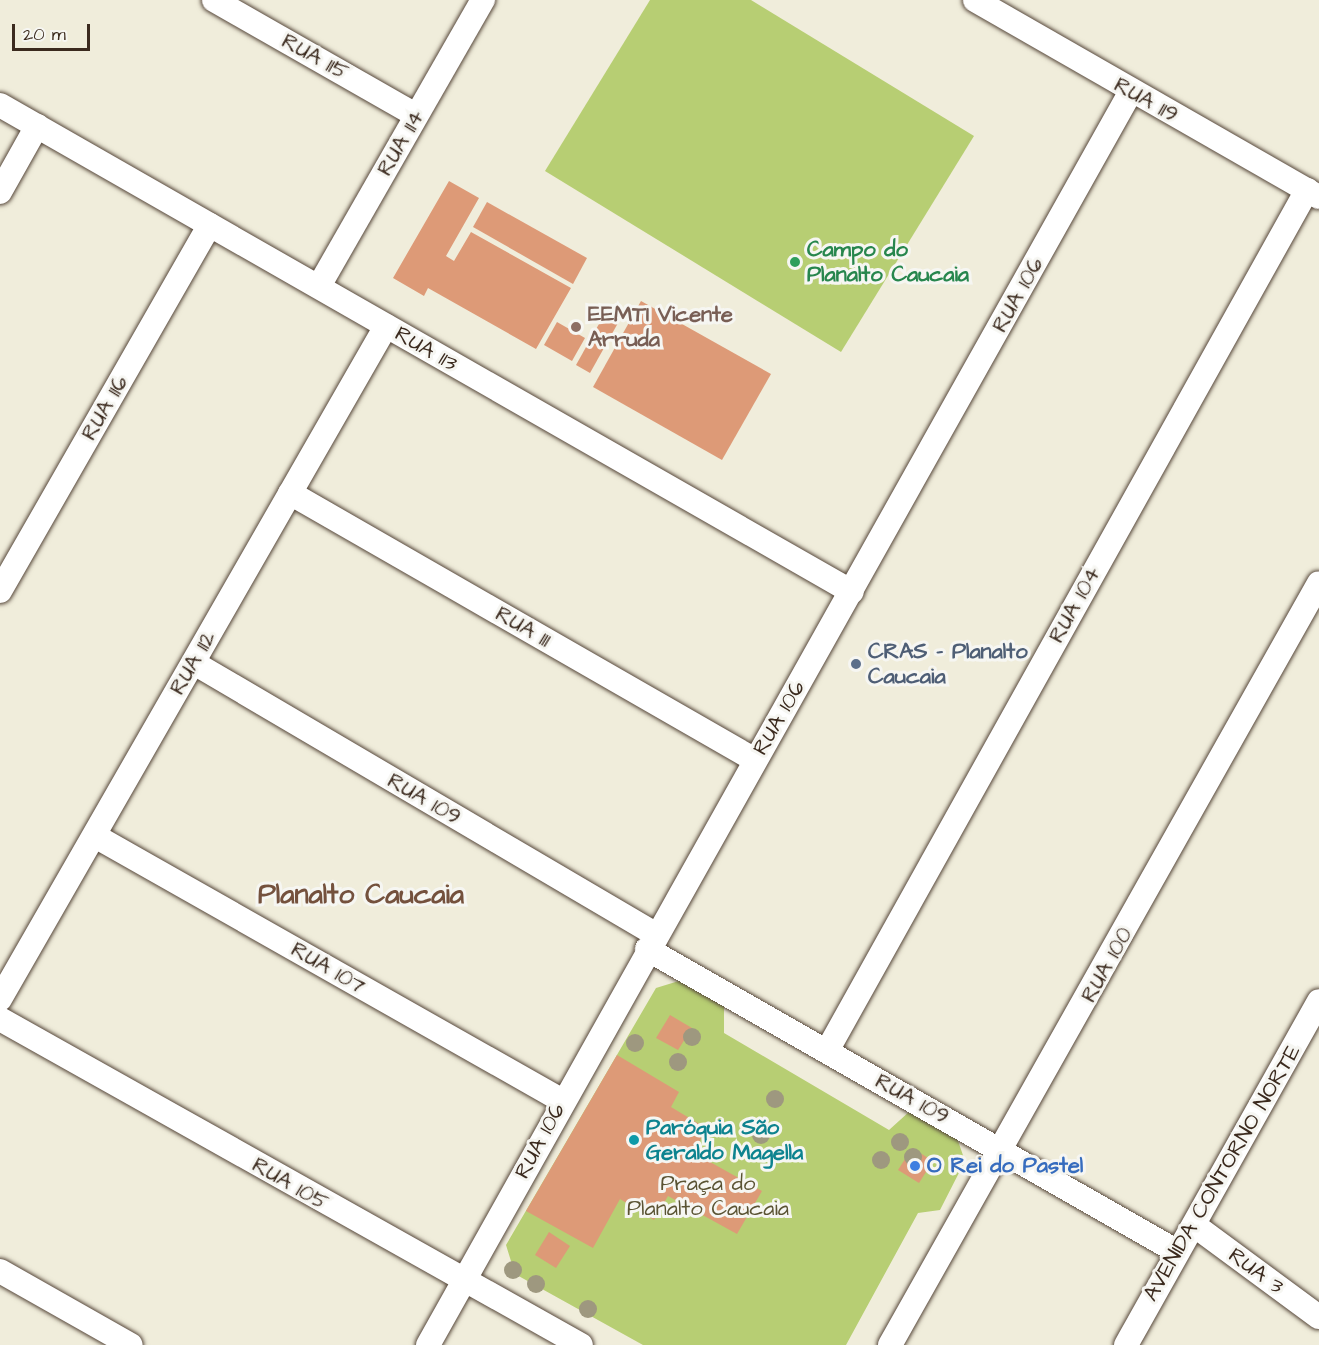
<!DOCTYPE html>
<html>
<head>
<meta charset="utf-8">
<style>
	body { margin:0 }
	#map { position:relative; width:1319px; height:1345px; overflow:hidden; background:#f0eddb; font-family:"Architects Daughter",sans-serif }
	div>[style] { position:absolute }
	.green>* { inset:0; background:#b7ce73 }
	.building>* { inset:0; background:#dd9a77 }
	.roads { filter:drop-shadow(0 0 2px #56473a) drop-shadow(0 0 2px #56473a) }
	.street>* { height:24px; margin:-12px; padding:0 12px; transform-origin:12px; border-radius:12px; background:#fff }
	.trees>* { width:18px; height:18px; margin:-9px; border-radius:50%; background:#9e987f }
	.dots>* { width:16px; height:16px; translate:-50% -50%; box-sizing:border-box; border:3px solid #f6f6f2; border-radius:50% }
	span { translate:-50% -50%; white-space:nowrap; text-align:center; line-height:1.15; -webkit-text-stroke:6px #f6f6f2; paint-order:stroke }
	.street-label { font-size:22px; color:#3b2a1e }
	.leisure-label { font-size:22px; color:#27864d; font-weight:700 }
	.left { translate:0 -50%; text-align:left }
	.education-label { font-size:22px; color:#785e54; font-weight:700 }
	.service-label { font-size:22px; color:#4e5e75; font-weight:700 }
	.culture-label { font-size:22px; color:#0d838f; font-weight:700 }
	.shop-label { font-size:22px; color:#366cbe; font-weight:700 }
	.park-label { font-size:22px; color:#5a5333 }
	.district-label { font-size:28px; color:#74513d; font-weight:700 }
	.scale { position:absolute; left:12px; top:24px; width:78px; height:27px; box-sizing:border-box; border:3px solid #3b2a1e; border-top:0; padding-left:8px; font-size:18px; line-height:21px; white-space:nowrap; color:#3b2a1e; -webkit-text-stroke:4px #f6f6f2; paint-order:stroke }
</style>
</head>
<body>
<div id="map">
	<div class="green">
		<i style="clip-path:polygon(650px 0,751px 0,974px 136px,841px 352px,545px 171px)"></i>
		<i style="clip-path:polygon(682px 980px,724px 1004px,724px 1033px,889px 1130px,910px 1111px,957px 1138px,965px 1161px,940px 1210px,918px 1213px,846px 1345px,643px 1345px,515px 1274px,506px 1245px,656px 988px)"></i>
	</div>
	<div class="building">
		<i style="clip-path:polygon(449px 181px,479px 198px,446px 256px,454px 261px,471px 232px,571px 288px,536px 349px,428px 288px,424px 296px,393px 278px)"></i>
		<i style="clip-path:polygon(487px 202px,587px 258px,573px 284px,473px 227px)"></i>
		<i style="clip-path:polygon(641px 301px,771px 374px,722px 460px,593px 387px)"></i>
		<i style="clip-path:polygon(604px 315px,618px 323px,590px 373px,576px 365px)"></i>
		<i style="clip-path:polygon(557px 322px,585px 338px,572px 361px,544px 345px)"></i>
		<i style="clip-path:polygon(670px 1015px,692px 1028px,678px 1050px,656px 1038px)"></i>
		<i style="clip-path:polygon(617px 1055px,679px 1092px,671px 1107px,706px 1128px,694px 1153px,762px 1191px,737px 1234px,668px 1196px,654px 1220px,620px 1199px,593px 1248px,526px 1211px)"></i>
		<i style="clip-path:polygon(912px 1148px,933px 1161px,919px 1183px,898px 1170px)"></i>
		<i style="clip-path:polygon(549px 1232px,570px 1246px,556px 1268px,535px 1255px)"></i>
	</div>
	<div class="roads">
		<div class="street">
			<i style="left:214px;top:0;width:232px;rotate:29.7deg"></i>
			<i style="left:975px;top:0;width:396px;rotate:29.8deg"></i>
			<i style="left:0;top:105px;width:981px;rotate:29.75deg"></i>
			<i style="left:0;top:192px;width:76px;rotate:-60.7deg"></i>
			<i style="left:319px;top:286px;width:330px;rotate:-60.2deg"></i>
			<i style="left:290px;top:493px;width:536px;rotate:29.86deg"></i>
			<i style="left:0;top:591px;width:422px;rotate:-60.2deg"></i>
			<i style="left:194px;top:663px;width:535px;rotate:30.45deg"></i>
			<i style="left:95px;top:836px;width:536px;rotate:29.53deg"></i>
			<i style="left:647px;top:949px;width:609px;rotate:29.72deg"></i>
			<i style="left:0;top:999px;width:776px;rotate:-60.16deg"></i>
			<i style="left:0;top:1019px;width:666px;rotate:29.3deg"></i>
			<i style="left:827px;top:1051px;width:986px;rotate:-60.86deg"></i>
			<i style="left:1194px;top:1225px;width:155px;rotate:36.4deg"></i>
			<i style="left:0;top:1271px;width:150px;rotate:29.5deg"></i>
			<i style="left:428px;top:1345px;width:1438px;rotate:-60.72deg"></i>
			<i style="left:890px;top:1345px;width:874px;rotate:-60.62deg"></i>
			<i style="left:1126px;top:1345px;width:394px;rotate:-60.7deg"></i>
		</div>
	</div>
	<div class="trees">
		<i style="left:692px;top:1037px"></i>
		<i style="left:635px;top:1043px"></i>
		<i style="left:678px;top:1062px"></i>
		<i style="left:775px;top:1099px"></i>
		<i style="left:761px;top:1135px"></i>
		<i style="left:900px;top:1142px"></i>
		<i style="left:913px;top:1157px"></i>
		<i style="left:881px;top:1160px"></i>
		<i style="left:513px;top:1270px"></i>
		<i style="left:536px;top:1284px"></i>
		<i style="left:588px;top:1309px"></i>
	</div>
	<div class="dots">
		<i style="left:795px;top:262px;background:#2e9e5b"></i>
		<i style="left:576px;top:327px;background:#8d6e63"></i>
		<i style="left:856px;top:664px;background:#5c6f8a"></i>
		<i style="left:634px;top:1140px;background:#0f9aa8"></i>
		<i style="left:915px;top:1166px;background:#3f7fe0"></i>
	</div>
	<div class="street-label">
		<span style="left:315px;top:57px;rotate:29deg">RUA 115</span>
		<span style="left:1146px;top:100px;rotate:29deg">RUA 119</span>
		<span style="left:401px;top:143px;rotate:-60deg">RUA 114</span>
		<span style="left:1018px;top:295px;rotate:-61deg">RUA 106</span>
		<span style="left:426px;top:349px;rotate:30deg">RUA 113</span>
		<span style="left:105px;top:408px;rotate:-60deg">RUA 116</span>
		<span style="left:1075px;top:605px;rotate:-61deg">RUA 104</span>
		<span style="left:523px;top:627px;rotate:30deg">RUA 111</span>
		<span style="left:193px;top:663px;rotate:-60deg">RUA 112</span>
		<span style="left:779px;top:718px;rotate:-60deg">RUA 106</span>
		<span style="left:424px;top:799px;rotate:30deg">RUA 109</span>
		<span style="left:1107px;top:965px;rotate:-61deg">RUA 100</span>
		<span style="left:328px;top:968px;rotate:30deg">RUA 107</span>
		<span style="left:912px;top:1099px;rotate:29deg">RUA 109</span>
		<span style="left:540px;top:1141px;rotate:-62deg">RUA 106</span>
		<span style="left:1222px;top:1173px;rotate:-60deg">AVENIDA CONTORNO NORTE</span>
		<span style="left:290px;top:1184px;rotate:30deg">RUA 105</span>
		<span style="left:1256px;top:1271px;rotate:36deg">RUA 3</span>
	</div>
	<div class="leisure-label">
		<span class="left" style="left:807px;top:262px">Campo do<br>Planalto Caucaia</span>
	</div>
	<div class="education-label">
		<span class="left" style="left:588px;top:327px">EEMTI Vicente<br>Arruda</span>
	</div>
	<div class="service-label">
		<span class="left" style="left:868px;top:664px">CRAS - Planalto<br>Caucaia</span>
	</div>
	<div class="culture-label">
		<span class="left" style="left:646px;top:1140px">Paróquia São<br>Geraldo Magella</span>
	</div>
	<div class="shop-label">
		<span class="left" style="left:927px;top:1166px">O Rei do Pastel</span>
	</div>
	<div class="park-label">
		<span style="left:708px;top:1196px">Praça do<br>Planalto Caucaia</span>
	</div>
	<div class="district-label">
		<span style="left:361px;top:895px">Planalto Caucaia</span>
	</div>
	<div class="scale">20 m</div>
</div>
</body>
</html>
